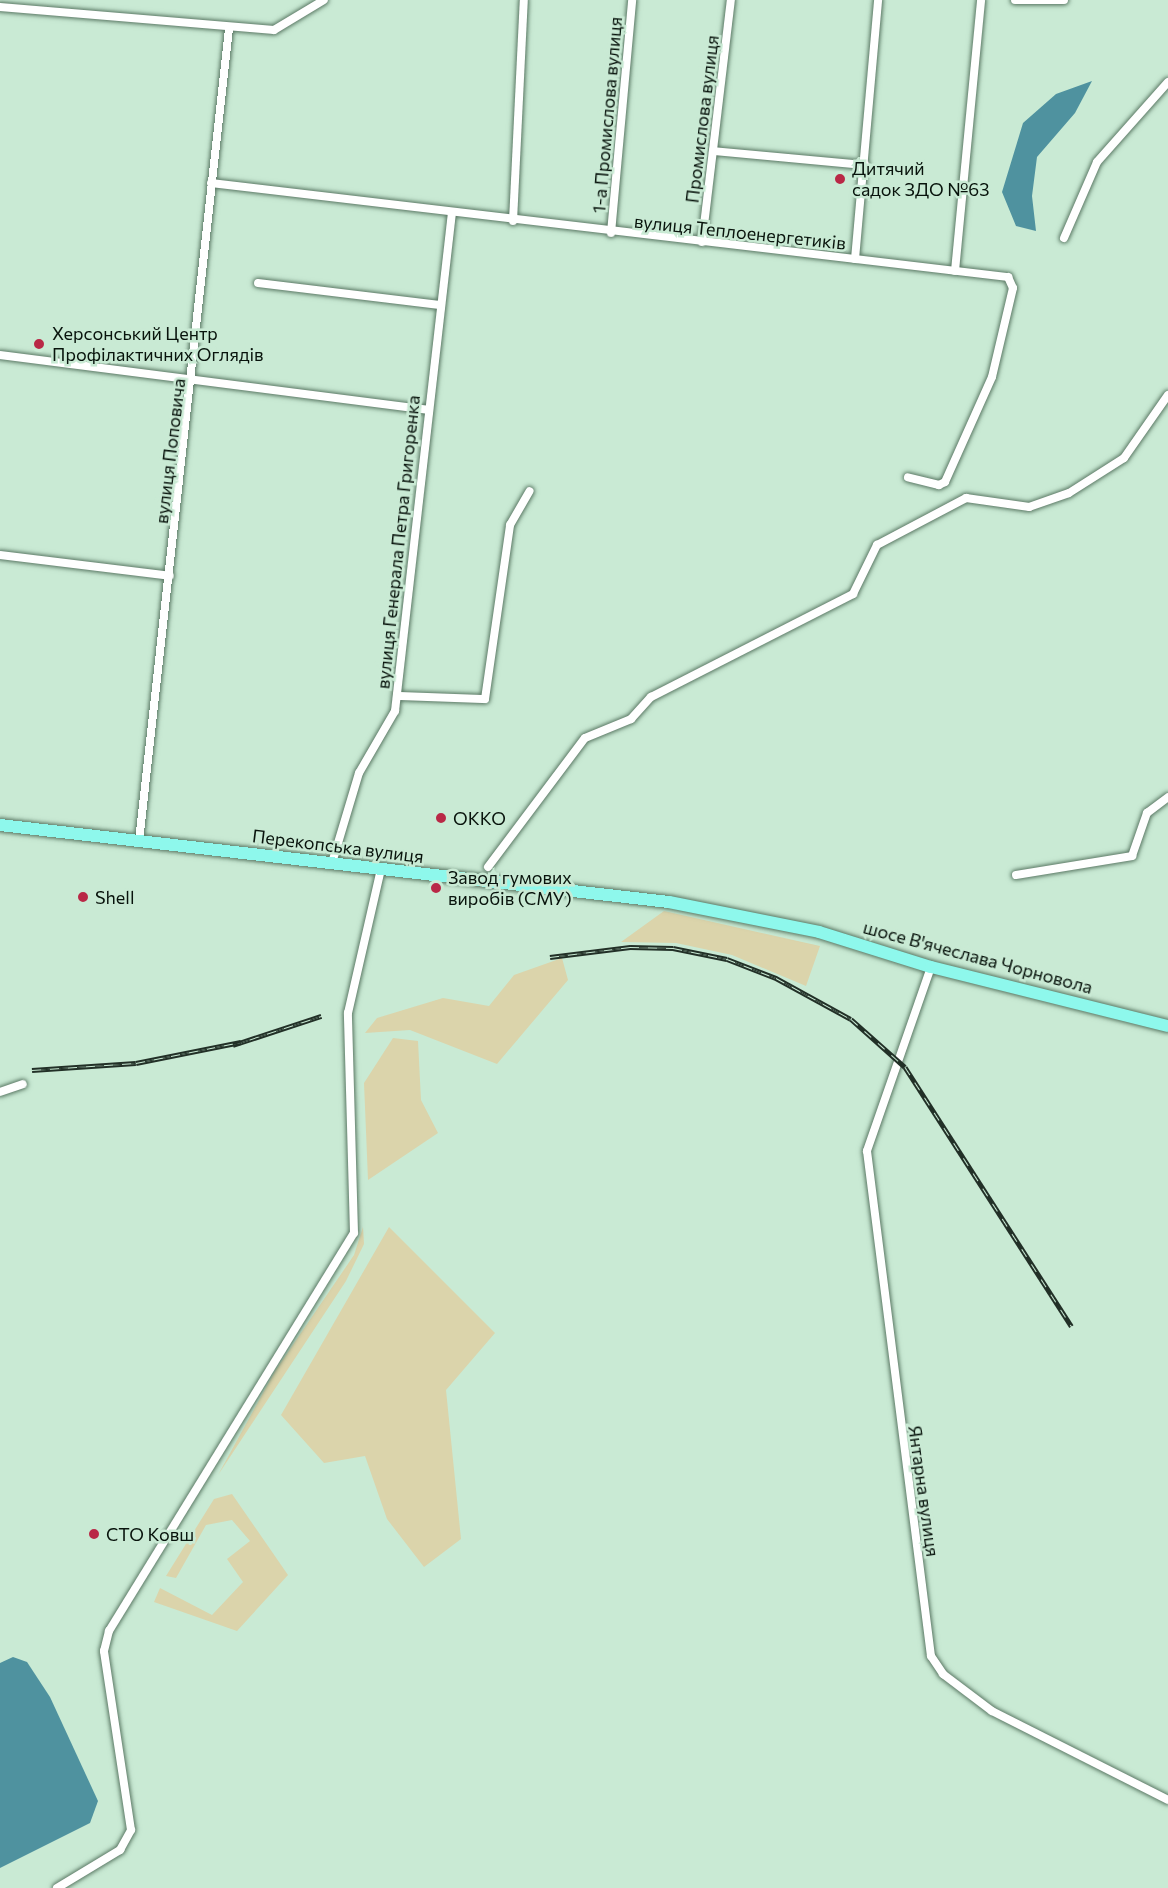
<!DOCTYPE html>
<html>
<head>
<meta charset="utf-8">
<style>
	body { margin:0 }
	#map { position:relative; width:1168px; height:1888px; overflow:hidden; background:#c9ead4; font-family:Commissioner,sans-serif }
	div>[style] { position:absolute }
	.green>* { inset:0; background:#dbd4ab }
	.water>* { inset:0; background:#4f929f }
	.roads { filter:drop-shadow(0 0 2px #5b7965) drop-shadow(0 0 2px #5b7965) }
	.minor>* { height:8px; margin:-4px; padding:0 4px; transform-origin:4px; border-radius:4px; background:#fff }
	.primary>* { height:12px; margin:-6px; padding:0 6px; transform-origin:6px; border-radius:6px; background:#8ef8ec }
	.rail>* { height:5px; margin-top:-2.5px; transform-origin:0; background:repeating-linear-gradient(90deg,#c9ead4 0 9px,#223027 0 18px); box-sizing:border-box; border-block:2px solid #223027 }
	.dots>* { width:16px; height:16px; translate:-50% -50%; box-sizing:border-box; border:3px solid #c9ead4; border-radius:50% }
	span { translate:-50% -50%; white-space:nowrap; text-align:center; line-height:1.15; -webkit-text-stroke:5px #c9ead4; paint-order:stroke }
	.street-label { font-size:18px; color:#08130c }
	.poi-label { font-size:18px; color:#08130c }
	.left { translate:0 -50%; text-align:left }
</style>
</head>
<body>
<div id="map">
	<div class="green">
		<i style="clip-path:polygon(664px 911px,820px 946px,806px 986px,732px 955px,676px 943px,621px 942px)"></i>
		<i style="clip-path:polygon(562px 958px,568px 980px,497px 1064px,410px 1030px,365px 1033px,377px 1018px,443px 998px,489px 1006px,514px 975px)"></i>
		<i style="clip-path:polygon(393px 1038px,418px 1041px,421px 1100px,438px 1133px,368px 1180px,364px 1083px)"></i>
		<i style="clip-path:polygon(363px 1227px,364px 1244px,346px 1281px,218px 1475px,275px 1371px,354px 1255px)"></i>
		<i style="clip-path:polygon(389px 1227px,495px 1333px,446px 1390px,461px 1539px,424px 1567px,387px 1519px,365px 1456px,324px 1463px,281px 1415px)"></i>
		<i style="clip-path:polygon(232px 1494px,288px 1575px,237px 1631px,154px 1602px,160px 1588px,212px 1615px,243px 1582px,227px 1559px,250px 1541px,232px 1520px,206px 1525px,176px 1578px,166px 1576px,214px 1499px)"></i>
	</div>
	<div class="water">
		<i style="clip-path:polygon(1092px 81px,1075px 113px,1037px 157px,1032px 196px,1036px 231px,1016px 226px,1002px 192px,1023px 123px,1056px 94px)"></i>
		<i style="clip-path:polygon(13px 1657px,27px 1662px,50px 1697px,98px 1801px,90px 1823px,0 1868px,0 1663px)"></i>
	</div>
	<div class="roads">
		<div class="minor">
			<i style="left:1015px;top:0;width:49px"></i>
			<i style="left:0;top:7px;width:275px;rotate:4.8deg"></i>
			<i style="left:274px;top:30px;width:58px;rotate:-31deg"></i>
			<i style="left:713px;top:151px;width:153px;rotate:5.3deg"></i>
			<i style="left:211px;top:183px;width:803px;rotate:6.73deg"></i>
			<i style="left:1008px;top:277px;width:12px;rotate:66deg"></i>
			<i style="left:1013px;top:288px;width:91px;rotate:103.3deg"></i>
			<i style="left:992px;top:377px;width:115px;rotate:114.1deg"></i>
			<i style="left:945px;top:482px;width:7px;rotate:153deg"></i>
			<i style="left:939px;top:485px;width:32px;rotate:-166deg"></i>
			<i style="left:513px;top:221px;width:221px;rotate:-87.2deg"></i>
			<i style="left:611px;top:233px;width:234px;rotate:-84.8deg"></i>
			<i style="left:1064px;top:238px;width:83px;rotate:-66.5deg"></i>
			<i style="left:1097px;top:162px;width:107px;rotate:-48.4deg"></i>
			<i style="left:702px;top:242px;width:244px;rotate:-83.2deg"></i>
			<i style="left:855px;top:259px;width:260px;rotate:-84.9deg"></i>
			<i style="left:955px;top:271px;width:272px;rotate:-84.5deg"></i>
			<i style="left:258px;top:283px;width:183px;rotate:6.9deg"></i>
			<i style="left:0;top:355px;width:431px;rotate:7.3deg"></i>
			<i style="left:0;top:555px;width:171px;rotate:7deg"></i>
			<i style="left:397px;top:696px;width:88px;rotate:2deg"></i>
			<i style="left:485px;top:699px;width:176px;rotate:-81.8deg"></i>
			<i style="left:510px;top:525px;width:39px;rotate:-60deg"></i>
			<i style="left:139px;top:841px;width:818px;rotate:-83.68deg"></i>
			<i style="left:332px;top:863px;width:94px;rotate:-73.3deg"></i>
			<i style="left:359px;top:773px;width:72px;rotate:-59.9deg"></i>
			<i style="left:395px;top:711px;width:502px;rotate:-83.48deg"></i>
			<i style="left:488px;top:867px;width:161px;rotate:-53.1deg"></i>
			<i style="left:585px;top:738px;width:50px;rotate:-22.4deg"></i>
			<i style="left:631px;top:719px;width:30px;rotate:-48deg"></i>
			<i style="left:651px;top:697px;width:227px;rotate:-27deg"></i>
			<i style="left:853px;top:594px;width:55px;rotate:-63.9deg"></i>
			<i style="left:877px;top:545px;width:101px;rotate:-27.8deg"></i>
			<i style="left:966px;top:498px;width:64px;rotate:8.1deg"></i>
			<i style="left:1029px;top:507px;width:42px;rotate:-19.3deg"></i>
			<i style="left:1069px;top:493px;width:65px;rotate:-32.5deg"></i>
			<i style="left:1124px;top:458px;width:77px;rotate:-55.1deg"></i>
			<i style="left:1016px;top:875px;width:118px;rotate:-9.3deg"></i>
			<i style="left:1132px;top:856px;width:46px;rotate:-70.8deg"></i>
			<i style="left:1147px;top:813px;width:26px;rotate:-37deg"></i>
			<i style="left:931px;top:967px;width:195px;rotate:109.2deg"></i>
			<i style="left:867px;top:1151px;width:509px;rotate:82.78deg"></i>
			<i style="left:931px;top:1656px;width:22px;rotate:56deg"></i>
			<i style="left:943px;top:1674px;width:61px;rotate:37.1deg"></i>
			<i style="left:992px;top:1711px;width:197px;rotate:26.8deg"></i>
			<i style="left:0;top:1092px;width:24px;rotate:-19deg"></i>
			<i style="left:57px;top:1888px;width:74px;rotate:-31.1deg"></i>
			<i style="left:120px;top:1850px;width:23px;rotate:-61deg"></i>
			<i style="left:131px;top:1830px;width:181px;rotate:-98.6deg"></i>
			<i style="left:104px;top:1651px;width:21px;rotate:-76deg"></i>
			<i style="left:109px;top:1631px;width:467px;rotate:-58.4deg"></i>
			<i style="left:354px;top:1233px;width:220px;rotate:-91.6deg"></i>
			<i style="left:348px;top:1013px;width:148px;rotate:-77.1deg"></i>
		</div>
		<div class="primary">
			<i style="left:0;top:825px;width:673px;rotate:6.57deg"></i>
			<i style="left:669px;top:902px;width:153px;rotate:11.3deg"></i>
			<i style="left:819px;top:932px;width:117px;rotate:17.4deg"></i>
			<i style="left:931px;top:967px;width:244px;rotate:14deg"></i>
		</div>
	</div>
	<div class="rail">
		<i style="left:550px;top:957px;width:81px;rotate:-7.1deg"></i>
		<i style="left:630px;top:947px;width:43px;rotate:1.3deg"></i>
		<i style="left:673px;top:948px;width:55px;rotate:11.5deg"></i>
		<i style="left:727px;top:959px;width:53px;rotate:21.2deg"></i>
		<i style="left:776px;top:978px;width:85px;rotate:28.7deg"></i>
		<i style="left:851px;top:1019px;width:72px;rotate:41.6deg"></i>
		<i style="left:905px;top:1067px;width:308px;rotate:57.3deg"></i>
		<i style="left:233px;top:1045px;width:93px;rotate:-18.2deg"></i>
		<i style="left:32px;top:1070px;width:104px;rotate:-3.9deg"></i>
		<i style="left:136px;top:1063px;width:107px;rotate:-11.3deg"></i>
	</div>
	<div class="dots">
		<i style="left:840px;top:179px;background:#b92846"></i>
		<i style="left:39px;top:344px;background:#b92846"></i>
		<i style="left:441px;top:818px;background:#b92846"></i>
		<i style="left:436px;top:888px;background:#b92846"></i>
		<i style="left:83px;top:897px;background:#b92846"></i>
		<i style="left:94px;top:1534px;background:#b92846"></i>
	</div>
	<div class="street-label">
		<span style="left:607px;top:115px;rotate:-85deg">1-а Промислова вулиця</span>
		<span style="left:702px;top:119px;rotate:-83deg">Промислова вулиця</span>
		<span style="left:740px;top:232px;rotate:6deg">вулиця Теплоенергетиків</span>
		<span style="left:170px;top:451px;rotate:-83deg">вулиця Поповича</span>
		<span style="left:398px;top:542px;rotate:-84deg">вулиця Генерала Петра Григоренка</span>
		<span style="left:338px;top:846px;rotate:7deg">Перекопська вулиця</span>
		<span style="left:978px;top:957px;rotate:15deg">шосе В'ячеслава Чорновола</span>
		<span style="left:924px;top:1491px;rotate:82deg">Янтарна вулиця</span>
	</div>
	<div class="poi-label">
		<span class="left" style="left:852px;top:179px">Дитячий<br>садок ЗДО №63</span>
		<span class="left" style="left:52px;top:344px">Херсонський Центр<br>Профілактичних Оглядів</span>
		<span class="left" style="left:453px;top:818px">ОККО</span>
		<span class="left" style="left:448px;top:888px">Завод гумових<br>виробів (СМУ)</span>
		<span class="left" style="left:95px;top:897px">Shell</span>
		<span class="left" style="left:106px;top:1534px">СТО Ковш</span>
	</div>
</div>
</body>
</html>
